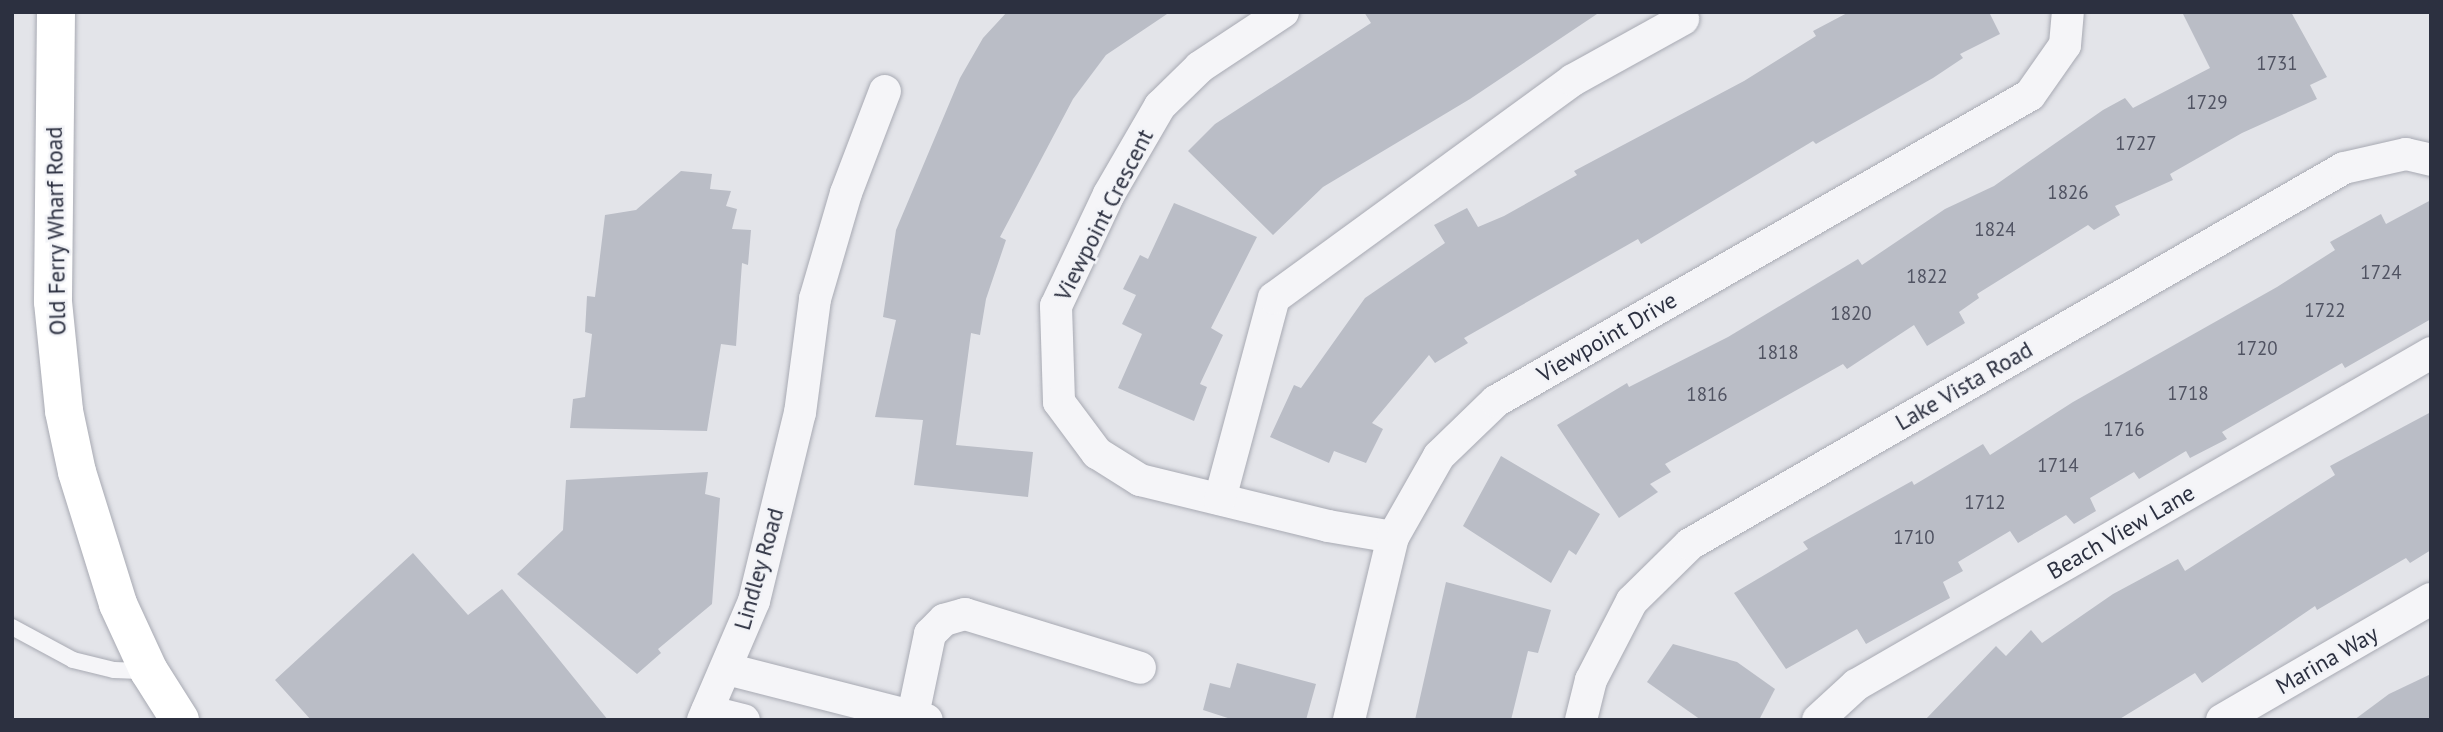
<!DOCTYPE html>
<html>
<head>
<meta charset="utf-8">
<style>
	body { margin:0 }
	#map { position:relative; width:2443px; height:732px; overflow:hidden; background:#e3e4e9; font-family:"PT Sans",sans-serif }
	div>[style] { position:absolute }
	.building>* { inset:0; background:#babdc6 }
	.roads { filter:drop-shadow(0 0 2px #a8aab3) drop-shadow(0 0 2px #a8aab3) }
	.lane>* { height:16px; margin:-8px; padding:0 8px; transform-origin:8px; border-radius:8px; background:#f5f5f8 }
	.street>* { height:32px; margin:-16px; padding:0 16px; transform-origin:16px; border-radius:16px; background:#f5f5f8 }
	.secondary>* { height:38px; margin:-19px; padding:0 19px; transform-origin:19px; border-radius:19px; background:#fff }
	span { translate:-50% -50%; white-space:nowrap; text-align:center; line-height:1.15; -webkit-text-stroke:5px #f2f3f7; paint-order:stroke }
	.number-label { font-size:19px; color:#505362 }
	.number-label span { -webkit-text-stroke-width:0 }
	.street-label { font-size:23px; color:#2c3040 }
	.frame { position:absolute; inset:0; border:14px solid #2c3040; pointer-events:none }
</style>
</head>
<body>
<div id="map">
	<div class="building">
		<i style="clip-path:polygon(1007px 12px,1170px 12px,1106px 55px,1073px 99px,1000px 237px,1006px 240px,986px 299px,980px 335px,971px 333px,956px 445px,1033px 452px,1028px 497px,914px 485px,923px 420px,875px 417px,896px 320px,883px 317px,896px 230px,960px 78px,983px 38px)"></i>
		<i style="clip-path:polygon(1364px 12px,1600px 12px,1470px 99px,1323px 187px,1273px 235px,1188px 151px,1215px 124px,1371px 23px)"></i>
		<i style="clip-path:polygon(1849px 12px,1989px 12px,2000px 34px,1960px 54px,1963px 58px,1933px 78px,1816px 144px,1813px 141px,1641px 244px,1638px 239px,1464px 338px,1468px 343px,1435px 363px,1429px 355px,1372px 423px,1383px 429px,1366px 463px,1334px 451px,1329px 463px,1270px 437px,1294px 385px,1301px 388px,1365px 298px,1445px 243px,1434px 225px,1467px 208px,1478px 227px,1504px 216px,1577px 175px,1574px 171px,1744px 81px,1816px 36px,1813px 31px)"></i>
		<i style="clip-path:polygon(2182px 12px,2291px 12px,2327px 77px,2310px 85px,2317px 99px,2242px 133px,2170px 174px,2173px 180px,2115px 206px,2120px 215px,2094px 230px,2088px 225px,1977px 294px,1979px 298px,1959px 312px,1965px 323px,1927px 346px,1914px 325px,1847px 369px,1843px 364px,1665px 464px,1671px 472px,1650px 484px,1658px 492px,1619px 518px,1557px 425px,1627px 383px,1629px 387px,1728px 337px,1858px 259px,1862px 265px,1945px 209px,1994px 186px,2103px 110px,2125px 98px,2133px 108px,2210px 68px)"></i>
		<i style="clip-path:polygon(681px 171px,712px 174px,710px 189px,731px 191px,726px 206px,737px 209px,732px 229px,751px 230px,748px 265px,742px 263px,736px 346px,721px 344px,707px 431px,570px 428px,573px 399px,585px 397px,592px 334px,585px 332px,587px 296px,595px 297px,605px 215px,636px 210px)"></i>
		<i style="clip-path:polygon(2431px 200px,2431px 319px,2345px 368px,2342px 363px,2222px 432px,2227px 439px,2190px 458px,2186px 451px,2139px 479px,2134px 472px,2090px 498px,2096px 511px,2074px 524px,2066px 515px,2018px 543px,2010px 531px,1958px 562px,1963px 571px,1943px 582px,1950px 598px,1866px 644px,1857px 629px,1786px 669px,1734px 593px,1808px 549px,1803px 542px,1867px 506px,1912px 481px,1914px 485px,1983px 444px,1990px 455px,2073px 402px,2277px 287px,2335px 250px,2330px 242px,2381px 214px,2386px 224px)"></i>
		<i style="clip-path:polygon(1174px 203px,1257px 237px,1211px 328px,1223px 335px,1200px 384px,1207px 387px,1194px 421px,1118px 388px,1142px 334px,1122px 324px,1136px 295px,1123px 289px,1140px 255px,1148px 259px)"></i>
		<i style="clip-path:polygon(2431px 412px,2431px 550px,2410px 563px,2406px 558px,2317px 610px,2315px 606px,2202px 683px,2195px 673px,2118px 720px,1925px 720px,1996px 646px,2006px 656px,2031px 630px,2042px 643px,2113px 594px,2178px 559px,2185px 571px,2335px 475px,2330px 466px)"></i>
		<i style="clip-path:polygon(1501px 456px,1600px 514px,1576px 555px,1569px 550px,1551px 583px,1463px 526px)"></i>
		<i style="clip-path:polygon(708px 472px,705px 494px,720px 498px,712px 604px,658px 649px,661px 653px,637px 674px,517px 574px,563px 530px,566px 480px)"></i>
		<i style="clip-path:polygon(413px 553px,468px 615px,502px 589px,608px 720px,311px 720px,275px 680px)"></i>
		<i style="clip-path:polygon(1446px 582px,1551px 610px,1538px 653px,1528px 651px,1511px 720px,1415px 720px)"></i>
		<i style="clip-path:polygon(1673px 644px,1737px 662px,1775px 689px,1759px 720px,1701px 720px,1647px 682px)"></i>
		<i style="clip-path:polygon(1237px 663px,1316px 684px,1306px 720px,1234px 720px,1203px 710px,1210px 683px,1230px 688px)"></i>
		<i style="clip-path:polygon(2431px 674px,2431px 720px,2354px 720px,2389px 694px)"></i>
	</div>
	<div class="roads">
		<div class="lane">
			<i style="left:12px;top:627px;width:69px;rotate:28.4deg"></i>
			<i style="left:73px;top:660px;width:42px;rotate:13.7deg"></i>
			<i style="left:114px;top:670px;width:33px;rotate:2deg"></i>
		</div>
		<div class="street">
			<i style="left:1283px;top:12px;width:100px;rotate:146.5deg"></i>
			<i style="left:1200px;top:67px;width:56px;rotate:135.7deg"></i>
			<i style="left:1160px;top:106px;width:102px;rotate:120.1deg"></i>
			<i style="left:1109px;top:194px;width:124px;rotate:115.3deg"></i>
			<i style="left:1056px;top:306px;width:96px;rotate:88.2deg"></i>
			<i style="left:1059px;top:402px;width:64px;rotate:53.3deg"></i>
			<i style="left:1097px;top:453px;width:51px;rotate:32.1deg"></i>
			<i style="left:1140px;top:480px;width:194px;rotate:13.7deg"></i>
			<i style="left:1328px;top:526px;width:66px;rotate:9.6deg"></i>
			<i style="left:1220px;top:499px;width:208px;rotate:-75deg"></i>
			<i style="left:1274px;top:298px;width:370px;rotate:-36.1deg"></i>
			<i style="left:1573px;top:80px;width:126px;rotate:-29deg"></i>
			<i style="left:727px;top:669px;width:206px;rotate:14.3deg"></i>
			<i style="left:707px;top:711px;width:38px;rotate:14deg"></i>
			<i style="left:703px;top:720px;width:129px;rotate:-66.8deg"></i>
			<i style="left:754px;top:601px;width:194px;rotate:-76.3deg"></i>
			<i style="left:800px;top:413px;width:115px;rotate:-82.5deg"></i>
			<i style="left:815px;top:299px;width:110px;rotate:-73.7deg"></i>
			<i style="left:846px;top:193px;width:109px;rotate:-69.1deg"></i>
			<i style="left:912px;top:720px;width:88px;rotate:-78.2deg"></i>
			<i style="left:930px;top:634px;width:20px;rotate:-45deg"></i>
			<i style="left:944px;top:620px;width:22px;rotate:-16deg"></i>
			<i style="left:965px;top:614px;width:183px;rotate:17.1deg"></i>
			<i style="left:1349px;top:720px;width:188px;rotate:-76.5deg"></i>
			<i style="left:1393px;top:537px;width:93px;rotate:-60.4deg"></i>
			<i style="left:1439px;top:456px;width:79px;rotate:-44deg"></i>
			<i style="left:1496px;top:401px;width:615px;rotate:-29.81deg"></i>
			<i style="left:2030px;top:95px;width:61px;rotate:-55deg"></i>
			<i style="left:2065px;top:45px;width:33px;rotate:-85deg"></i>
			<i style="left:1581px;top:720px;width:41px;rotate:-76deg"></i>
			<i style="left:1591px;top:680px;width:89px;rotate:-62.6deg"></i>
			<i style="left:1632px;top:601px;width:81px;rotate:-44.5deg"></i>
			<i style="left:1690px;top:544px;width:754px;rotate:-29.9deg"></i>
			<i style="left:2344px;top:168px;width:64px;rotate:-12.7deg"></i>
			<i style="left:2406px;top:154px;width:26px;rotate:13deg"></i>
			<i style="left:1818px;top:720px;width:52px;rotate:-42.6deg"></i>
			<i style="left:1856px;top:685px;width:664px;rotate:-30deg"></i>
			<i style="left:2222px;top:720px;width:241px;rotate:-30.1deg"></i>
		</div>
		<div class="secondary">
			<i style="left:56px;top:12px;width:290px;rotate:90.6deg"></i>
			<i style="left:53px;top:302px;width:110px;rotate:84.2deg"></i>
			<i style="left:64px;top:411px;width:62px;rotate:78deg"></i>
			<i style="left:77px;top:472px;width:138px;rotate:72.7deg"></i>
			<i style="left:118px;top:604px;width:74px;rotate:65.2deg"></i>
			<i style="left:149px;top:671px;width:58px;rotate:57.7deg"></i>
		</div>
	</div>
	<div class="number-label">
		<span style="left:2277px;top:64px">1731</span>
		<span style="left:2207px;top:103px">1729</span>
		<span style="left:2136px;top:144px">1727</span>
		<span style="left:2068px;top:193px">1826</span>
		<span style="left:1995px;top:230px">1824</span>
		<span style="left:2381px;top:273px">1724</span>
		<span style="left:1927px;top:277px">1822</span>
		<span style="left:2325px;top:311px">1722</span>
		<span style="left:1851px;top:314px">1820</span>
		<span style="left:2257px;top:349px">1720</span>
		<span style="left:1778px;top:353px">1818</span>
		<span style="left:2188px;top:394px">1718</span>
		<span style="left:1707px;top:395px">1816</span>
		<span style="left:2124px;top:430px">1716</span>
		<span style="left:2058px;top:466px">1714</span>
		<span style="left:1985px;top:503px">1712</span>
		<span style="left:1914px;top:538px">1710</span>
	</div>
	<div class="street-label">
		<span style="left:1104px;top:215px;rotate:-63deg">Viewpoint Crescent</span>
		<span style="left:56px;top:231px;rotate:-91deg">Old Ferry Wharf Road</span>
		<span style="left:1607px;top:337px;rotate:-30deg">Viewpoint Drive</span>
		<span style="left:1964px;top:386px;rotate:-30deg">Lake Vista Road</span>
		<span style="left:2121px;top:532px;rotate:-30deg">Beach View Lane</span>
		<span style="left:759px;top:569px;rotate:-74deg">Lindley Road</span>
		<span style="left:2327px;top:660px;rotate:-30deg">Marina Way</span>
	</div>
	<div class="frame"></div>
</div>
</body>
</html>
